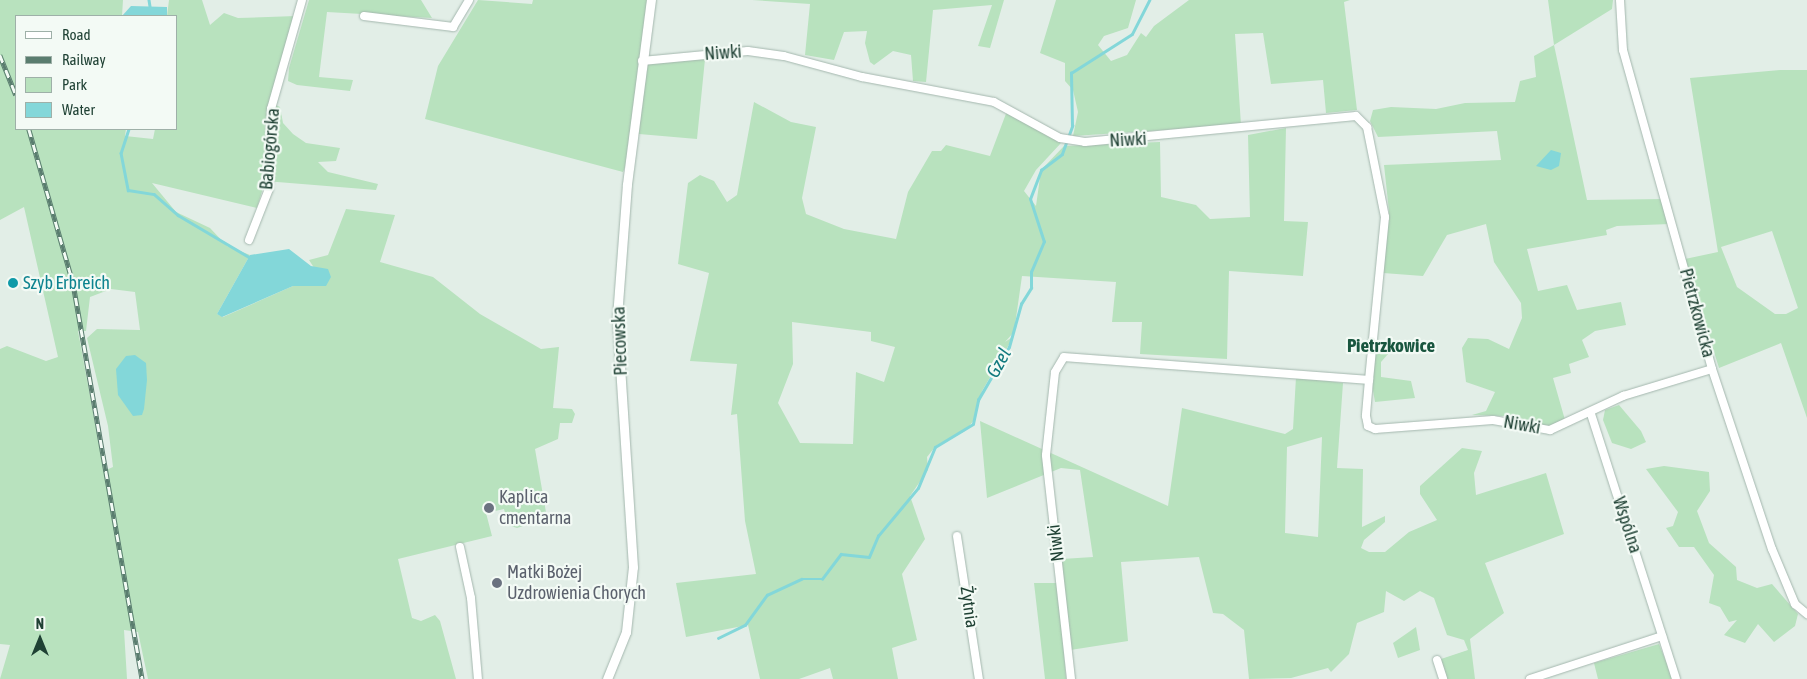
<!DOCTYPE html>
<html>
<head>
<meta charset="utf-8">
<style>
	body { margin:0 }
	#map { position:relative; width:1807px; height:679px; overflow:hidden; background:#e2eee7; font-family:"Asap Condensed",sans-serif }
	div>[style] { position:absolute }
	.green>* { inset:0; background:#b8e2be }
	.water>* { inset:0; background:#83d7d9 }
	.stream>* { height:2.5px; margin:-1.25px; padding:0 1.25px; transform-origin:1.25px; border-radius:1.25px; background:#83d7d9 }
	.roads { filter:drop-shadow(0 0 1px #a4b7ae) drop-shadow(0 0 1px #a4b7ae) }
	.minor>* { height:8px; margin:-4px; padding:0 4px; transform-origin:4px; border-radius:4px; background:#fff }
	.tertiary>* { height:9px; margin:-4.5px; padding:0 4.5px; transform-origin:4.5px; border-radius:4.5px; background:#fff }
	.rail>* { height:4.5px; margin-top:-2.25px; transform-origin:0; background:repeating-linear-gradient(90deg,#f3faf5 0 8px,#5a7d6f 0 16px); box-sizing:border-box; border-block:1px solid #5a7d6f }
	.dots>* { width:14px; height:14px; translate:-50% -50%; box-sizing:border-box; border:2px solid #f3faf5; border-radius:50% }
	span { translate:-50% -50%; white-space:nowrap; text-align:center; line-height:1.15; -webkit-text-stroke:4.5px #f3faf5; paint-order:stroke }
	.street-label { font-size:18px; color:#1f4134 }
	.culture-label { font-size:18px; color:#0d838f }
	.left { translate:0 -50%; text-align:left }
	.worship-label { font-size:18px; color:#5b616d }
	.neighbourhood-label { font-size:19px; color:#19563f; font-weight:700 }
	.water-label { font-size:19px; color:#127a7f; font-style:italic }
	.legend { position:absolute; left:15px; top:15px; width:162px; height:115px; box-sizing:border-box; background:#f3faf5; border:1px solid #9eb0a8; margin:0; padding:6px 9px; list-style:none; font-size:15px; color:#1f4134 }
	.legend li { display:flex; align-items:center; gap:10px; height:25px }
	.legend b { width:25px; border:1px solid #9eb0a8 }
	.north { position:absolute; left:15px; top:614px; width:50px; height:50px; -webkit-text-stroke:4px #f3faf5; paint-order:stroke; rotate:0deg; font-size:14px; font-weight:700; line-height:20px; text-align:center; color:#1f4134 }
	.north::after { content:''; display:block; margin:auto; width:18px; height:22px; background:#1f4134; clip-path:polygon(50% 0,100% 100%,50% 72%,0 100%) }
</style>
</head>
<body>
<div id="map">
	<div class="green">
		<i style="clip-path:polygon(evenodd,0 0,123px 0,122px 16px,16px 16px,16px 129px,126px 129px,125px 136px,153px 139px,155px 129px,176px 129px,176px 16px,167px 16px,169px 0,202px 0,210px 25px,224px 13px,238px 18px,296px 16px,271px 103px,280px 107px,283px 123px,293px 134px,306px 143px,340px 148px,336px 161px,318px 162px,328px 172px,378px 184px,376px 190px,265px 181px,257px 208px,152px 183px,176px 212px,210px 228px,227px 246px,250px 255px,217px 314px,223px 317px,293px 286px,326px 286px,309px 260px,328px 255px,346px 209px,395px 215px,380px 262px,433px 277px,480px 314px,541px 349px,559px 347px,553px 408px,572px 409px,575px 414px,572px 423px,560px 423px,558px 439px,535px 449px,547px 518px,517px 528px,508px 525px,504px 509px,486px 513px,492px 536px,398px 559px,412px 618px,421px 621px,435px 615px,440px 621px,456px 679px,148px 679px,138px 632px,124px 630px,127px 679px,0 679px,10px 645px,0 644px,0 349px,7px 346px,46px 361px,58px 357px,24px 207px,0 220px,0 0,111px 289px,135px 292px,140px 330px,97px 329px,87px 338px,108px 426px,113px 467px,104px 471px,78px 331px,86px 331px,90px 297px,111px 289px)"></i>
		<i style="clip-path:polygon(309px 0,421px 0,432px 18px,327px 12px,319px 77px,353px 80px,350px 91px,297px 85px,288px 81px,289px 68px)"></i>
		<i style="clip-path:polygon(478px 0,532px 4px,533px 0,654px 0,648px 60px,705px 59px,697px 139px,639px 134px,623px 172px,425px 119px,438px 66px)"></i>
		<i style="clip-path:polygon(752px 0,1004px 0,990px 48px,978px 46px,992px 5px,933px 10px,926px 82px,913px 81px,911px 55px,893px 51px,874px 65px,870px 62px,865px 43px,867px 31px,844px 32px,834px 60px,805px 55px,810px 4px)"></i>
		<i style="clip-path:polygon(1056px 0,1136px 0,1128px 28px,1104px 36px,1098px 45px,1111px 61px,1127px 55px,1141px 33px,1146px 37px,1154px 26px,1189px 0,1350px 0,1344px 2px,1357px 110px,1326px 113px,1323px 80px,1271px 84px,1263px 33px,1235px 34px,1241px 125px,1073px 136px,1078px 112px,1073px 90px,1065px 81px,1065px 63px,1040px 53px)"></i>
		<i style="clip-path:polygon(1548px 0,1613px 0,1612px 9px,1554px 45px,1587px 200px,1664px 199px,1670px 224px,1617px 226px,1606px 230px,1607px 235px,1527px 249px,1538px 291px,1567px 285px,1577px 310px,1621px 302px,1626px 325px,1595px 331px,1582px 340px,1589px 357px,1569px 364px,1571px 373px,1553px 378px,1565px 420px,1544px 428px,1504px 416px,1472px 415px,1486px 411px,1495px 392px,1466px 382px,1462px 348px,1468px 338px,1488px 339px,1509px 349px,1522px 318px,1521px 303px,1494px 262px,1486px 224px,1447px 235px,1423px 276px,1383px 273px,1389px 211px,1384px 165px,1501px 160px,1497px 131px,1378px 137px,1370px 121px,1373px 110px,1391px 107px,1436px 109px,1465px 103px,1515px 102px,1520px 81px,1536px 77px,1534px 56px,1554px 45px)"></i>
		<i style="clip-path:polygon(evenodd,1780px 70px,1807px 70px,1807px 418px,1781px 343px,1719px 368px,1685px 259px,1718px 252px,1690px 78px,1780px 70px,1772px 231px,1798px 308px,1786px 314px,1775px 314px,1737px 287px,1721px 247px,1772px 231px)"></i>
		<i style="clip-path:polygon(evenodd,754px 102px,791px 122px,816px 127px,802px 198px,806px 214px,844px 229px,896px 239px,908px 192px,932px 151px,941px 151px,946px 145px,990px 156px,1007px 111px,1061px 143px,1036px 170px,1024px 191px,1036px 206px,1041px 170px,1064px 146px,1160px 142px,1161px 197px,1196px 205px,1210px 219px,1250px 217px,1248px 135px,1286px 128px,1284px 221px,1308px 222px,1303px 276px,1229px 271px,1227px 359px,1140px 354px,1142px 322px,1112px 322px,1116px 282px,1022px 276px,1014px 332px,1005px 342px,1014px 336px,982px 391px,975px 419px,965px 431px,935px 447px,927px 457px,928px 470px,910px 496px,925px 539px,902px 574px,917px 640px,892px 648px,898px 679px,833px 679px,830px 668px,799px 679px,760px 679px,748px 625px,686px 637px,676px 583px,756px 574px,745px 521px,737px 414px,731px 415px,737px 364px,690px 361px,709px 273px,678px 264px,688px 183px,700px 175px,714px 181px,727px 202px,737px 195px,754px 102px,792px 322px,871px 332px,871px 341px,895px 347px,884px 382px,856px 372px,853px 444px,800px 443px,778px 403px,793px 364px,792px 322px)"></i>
		<i style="clip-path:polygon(1382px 343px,1388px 354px,1381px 362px,1381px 377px,1411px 381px,1415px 398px,1375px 402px,1371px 379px,1375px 350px)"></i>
		<i style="clip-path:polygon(evenodd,1296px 377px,1343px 383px,1337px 468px,1363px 469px,1362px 527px,1385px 516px,1385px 522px,1364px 540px,1361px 548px,1369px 552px,1385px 552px,1409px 532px,1437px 520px,1420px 494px,1420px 486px,1462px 448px,1482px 451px,1474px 473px,1476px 495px,1546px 473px,1564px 534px,1485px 563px,1504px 613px,1470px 639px,1475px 679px,1447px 679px,1441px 659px,1468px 650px,1464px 640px,1447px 635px,1434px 598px,1420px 591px,1404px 601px,1386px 591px,1384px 612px,1357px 623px,1349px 654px,1331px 672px,1328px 668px,1291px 678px,1249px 679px,1244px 630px,1223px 614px,1213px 613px,1199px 557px,1121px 562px,1128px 641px,1064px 651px,1066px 679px,1045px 679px,1034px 583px,1058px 583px,1062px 559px,1093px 557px,1080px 470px,1061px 468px,987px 498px,980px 421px,1168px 506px,1182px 408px,1285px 434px,1293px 429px,1296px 377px,1322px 437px,1318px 537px,1285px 533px,1287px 447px,1322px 437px)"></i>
		<i style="clip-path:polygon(1619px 405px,1641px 431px,1646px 442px,1631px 449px,1612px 443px,1603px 420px,1605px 410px)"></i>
		<i style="clip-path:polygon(1664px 466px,1709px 472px,1710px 491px,1697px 511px,1709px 543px,1736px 567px,1737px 580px,1757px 588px,1772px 584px,1798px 614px,1795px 626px,1774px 642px,1758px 624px,1745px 643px,1724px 635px,1737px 620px,1729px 622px,1720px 607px,1709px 603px,1714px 575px,1694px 547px,1679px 547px,1666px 528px,1673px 526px,1678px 512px,1646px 469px)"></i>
		<i style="clip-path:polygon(1416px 627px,1420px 650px,1398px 658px,1393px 643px)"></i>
		<i style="clip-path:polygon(1659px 644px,1673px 679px,1598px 679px,1594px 663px)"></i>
	</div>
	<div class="water">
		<i style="clip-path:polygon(131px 6px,167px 7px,167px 16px,122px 16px)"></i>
		<i style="clip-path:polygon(1551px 150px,1561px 153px,1559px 166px,1551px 170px,1536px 166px)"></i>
		<i style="clip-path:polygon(289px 249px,311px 266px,328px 269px,331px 277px,326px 286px,293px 286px,222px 317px,217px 314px,250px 255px)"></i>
		<i style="clip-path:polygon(135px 355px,146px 363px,147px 380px,144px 409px,142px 415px,133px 416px,118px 395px,116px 369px,126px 356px)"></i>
	</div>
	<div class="stream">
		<i style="left:149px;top:0;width:6px;rotate:81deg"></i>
		<i style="left:129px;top:129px;width:25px;rotate:108deg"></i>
		<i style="left:121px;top:153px;width:38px;rotate:79deg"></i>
		<i style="left:128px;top:190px;width:26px;rotate:9deg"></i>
		<i style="left:154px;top:194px;width:32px;rotate:41deg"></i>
		<i style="left:178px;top:215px;width:82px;rotate:30.6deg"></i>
		<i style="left:718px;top:638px;width:30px;rotate:-26deg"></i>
		<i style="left:745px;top:625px;width:37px;rotate:-54deg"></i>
		<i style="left:767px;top:595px;width:38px;rotate:-25deg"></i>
		<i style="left:802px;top:579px;width:20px"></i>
		<i style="left:822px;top:579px;width:31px;rotate:-53deg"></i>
		<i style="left:841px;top:554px;width:28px;rotate:6deg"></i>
		<i style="left:869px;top:557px;width:23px;rotate:-67deg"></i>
		<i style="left:878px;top:536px;width:62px;rotate:-50.2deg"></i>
		<i style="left:918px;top:488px;width:44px;rotate:-67.5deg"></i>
		<i style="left:935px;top:447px;width:44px;rotate:-31.2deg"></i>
		<i style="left:973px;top:424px;width:25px;rotate:-78deg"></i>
		<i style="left:978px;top:400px;width:61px;rotate:-59.7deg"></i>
		<i style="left:1009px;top:347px;width:45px;rotate:-74.4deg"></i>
		<i style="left:1021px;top:304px;width:19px;rotate:-58deg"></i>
		<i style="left:1031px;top:288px;width:16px;rotate:-90deg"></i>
		<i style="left:1031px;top:272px;width:33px;rotate:-67deg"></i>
		<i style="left:1044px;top:242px;width:45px;rotate:-108deg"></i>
		<i style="left:1030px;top:199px;width:31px;rotate:-69deg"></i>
		<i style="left:1041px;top:170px;width:26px;rotate:-37deg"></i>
		<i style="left:1062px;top:154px;width:30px;rotate:-70deg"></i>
		<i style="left:1072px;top:126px;width:53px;rotate:-91.1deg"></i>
		<i style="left:1071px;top:73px;width:72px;rotate:-32.6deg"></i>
		<i style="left:1132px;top:34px;width:38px;rotate:-63deg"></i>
	</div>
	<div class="roads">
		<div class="minor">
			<i style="left:1620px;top:0;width:50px;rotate:86.6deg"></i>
			<i style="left:1623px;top:50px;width:331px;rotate:74.4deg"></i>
			<i style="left:1712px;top:369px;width:190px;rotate:71.6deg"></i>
			<i style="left:1772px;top:549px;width:60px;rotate:67.3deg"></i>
			<i style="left:1795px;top:604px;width:16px;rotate:40deg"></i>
			<i style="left:364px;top:16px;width:90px;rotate:7deg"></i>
			<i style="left:453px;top:27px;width:31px;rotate:-59deg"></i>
			<i style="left:642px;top:61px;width:106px;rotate:-5.4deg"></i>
			<i style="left:748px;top:51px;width:36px;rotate:8deg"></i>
			<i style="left:784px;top:56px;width:81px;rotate:15.1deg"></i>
			<i style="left:862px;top:77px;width:134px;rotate:10.7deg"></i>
			<i style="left:994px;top:102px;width:75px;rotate:28.6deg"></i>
			<i style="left:1060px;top:138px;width:25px;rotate:9deg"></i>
			<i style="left:1085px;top:142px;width:272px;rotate:-5.5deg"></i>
			<i style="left:1356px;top:116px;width:16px;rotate:45deg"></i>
			<i style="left:1367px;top:127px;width:92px;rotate:78.7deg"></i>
			<i style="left:1385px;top:217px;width:164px;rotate:95.6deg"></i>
			<i style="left:249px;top:240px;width:55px;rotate:-68.6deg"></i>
			<i style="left:269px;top:189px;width:80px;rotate:-88.6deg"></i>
			<i style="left:271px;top:109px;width:113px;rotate:-74.1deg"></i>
			<i style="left:1591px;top:414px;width:278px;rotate:72.2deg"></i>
			<i style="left:957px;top:536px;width:145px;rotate:81.3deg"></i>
			<i style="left:460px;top:547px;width:52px;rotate:77.8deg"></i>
			<i style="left:471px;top:598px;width:81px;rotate:85.1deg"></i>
			<i style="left:1437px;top:660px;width:20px;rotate:72deg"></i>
			<i style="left:1071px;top:679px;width:225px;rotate:-96.4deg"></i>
			<i style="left:1046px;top:455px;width:83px;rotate:-83.8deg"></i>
			<i style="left:1055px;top:372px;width:17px;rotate:-59deg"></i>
			<i style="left:1064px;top:357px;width:306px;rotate:4.3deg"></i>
			<i style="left:1369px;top:380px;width:36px;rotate:95deg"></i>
			<i style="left:1366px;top:416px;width:10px;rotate:79deg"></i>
			<i style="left:1368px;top:426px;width:8px;rotate:23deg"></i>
			<i style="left:1375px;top:429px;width:118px;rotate:-4.4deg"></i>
			<i style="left:1493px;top:420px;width:58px;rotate:10deg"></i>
			<i style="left:1550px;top:430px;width:81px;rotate:-25deg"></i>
			<i style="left:1623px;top:396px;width:93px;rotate:-16.9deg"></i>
			<i style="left:1530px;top:679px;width:139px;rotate:-18deg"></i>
		</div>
		<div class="tertiary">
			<i style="left:607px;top:679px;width:51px;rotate:-68deg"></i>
			<i style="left:626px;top:632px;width:65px;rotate:-83.9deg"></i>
			<i style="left:633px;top:567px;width:251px;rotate:-93.7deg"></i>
			<i style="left:617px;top:317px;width:133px;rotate:-85.7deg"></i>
			<i style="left:627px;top:184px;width:186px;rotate:-82.6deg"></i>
		</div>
	</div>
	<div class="rail">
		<i style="left:0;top:55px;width:43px;rotate:68.2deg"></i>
		<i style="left:29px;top:129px;width:159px;rotate:74deg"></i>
		<i style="left:73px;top:282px;width:403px;rotate:80.1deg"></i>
	</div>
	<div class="dots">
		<i style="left:13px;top:283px;background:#0f9aa8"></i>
		<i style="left:489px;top:508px;background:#6b7280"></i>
		<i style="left:497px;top:583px;background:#6b7280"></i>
	</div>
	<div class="street-label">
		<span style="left:723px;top:53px;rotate:-4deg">Niwki</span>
		<span style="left:1128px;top:140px;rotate:-3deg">Niwki</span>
		<span style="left:270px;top:149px;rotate:-85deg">Babiogórska</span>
		<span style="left:1697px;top:313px;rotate:75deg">Pietrzkowicka</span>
		<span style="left:620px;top:341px;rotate:-92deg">Piecowska</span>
		<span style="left:1522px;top:425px;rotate:10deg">Niwki</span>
		<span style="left:1627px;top:525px;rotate:72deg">Wspólna</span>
		<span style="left:1056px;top:543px;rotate:-97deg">Niwki</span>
		<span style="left:969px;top:607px;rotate:82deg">Żytnia</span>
	</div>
	<div class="culture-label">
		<span class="left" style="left:23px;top:283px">Szyb Erbreich</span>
	</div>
	<div class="worship-label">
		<span class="left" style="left:499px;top:508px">Kaplica<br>cmentarna</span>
		<span class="left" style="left:507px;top:583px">Matki Bożej<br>Uzdrowienia Chorych</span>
	</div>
	<div class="neighbourhood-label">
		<span style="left:1391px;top:346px">Pietrzkowice</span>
	</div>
	<div class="water-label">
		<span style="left:999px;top:363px;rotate:-61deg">Gzel</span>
	</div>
	<ul class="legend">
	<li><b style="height:6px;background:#fff"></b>Road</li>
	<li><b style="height:6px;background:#5a7d6f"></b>Railway</li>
	<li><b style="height:14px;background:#b8e2be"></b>Park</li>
	<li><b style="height:14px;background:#83d7d9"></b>Water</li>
	</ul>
	<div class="north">N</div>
</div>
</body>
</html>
